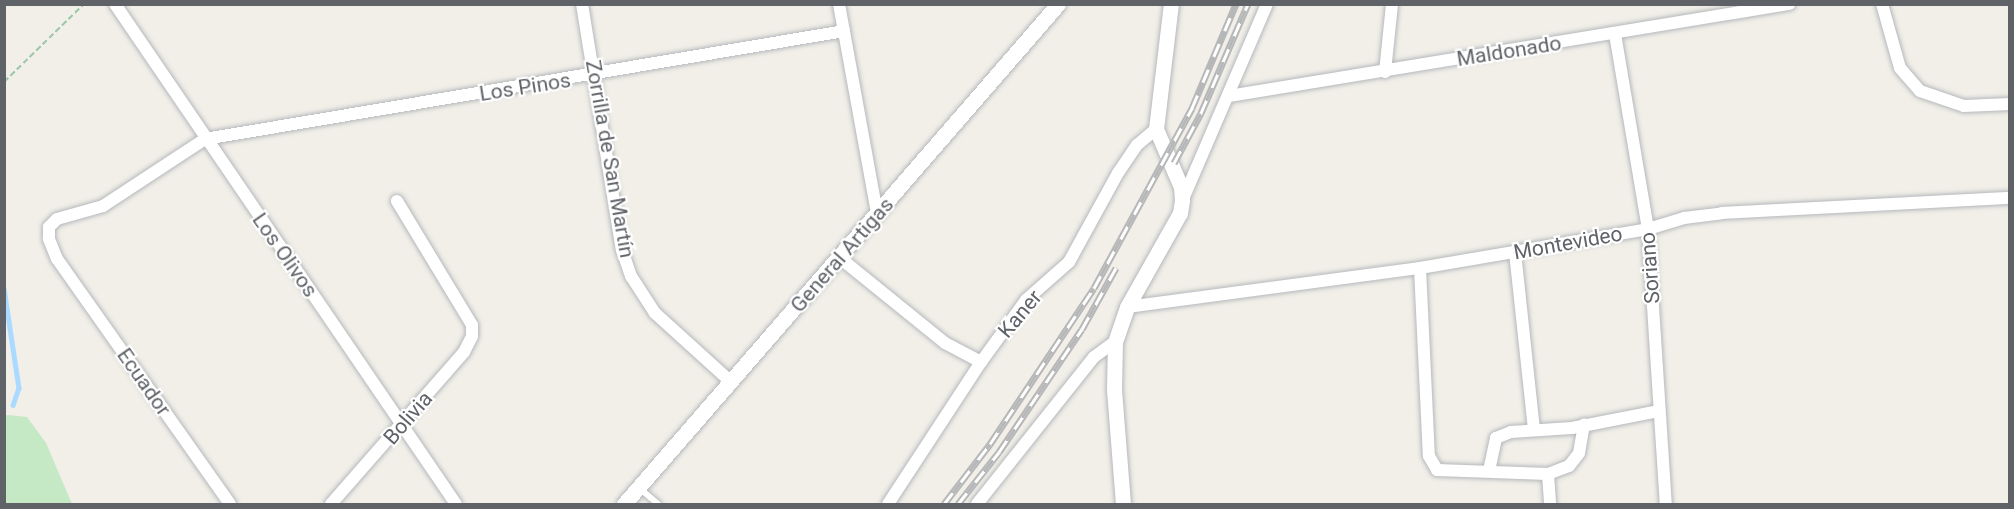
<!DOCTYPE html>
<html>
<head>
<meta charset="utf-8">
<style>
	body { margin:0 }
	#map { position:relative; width:2014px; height:509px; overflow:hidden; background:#f1efe8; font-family:Roboto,sans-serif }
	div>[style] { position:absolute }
	.green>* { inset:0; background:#c5e8c5 }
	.stream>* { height:4.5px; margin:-2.25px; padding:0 2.25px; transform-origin:2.25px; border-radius:2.25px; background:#aadaff }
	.path>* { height:2px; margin-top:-1px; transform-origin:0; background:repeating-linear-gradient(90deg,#9cc7a9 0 6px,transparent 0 9px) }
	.roads { filter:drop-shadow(0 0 2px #b5b8bc) drop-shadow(0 0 2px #b5b8bc) }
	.service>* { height:6px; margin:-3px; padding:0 3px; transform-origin:3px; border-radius:3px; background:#fff }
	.minor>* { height:12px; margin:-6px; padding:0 6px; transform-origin:6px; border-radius:6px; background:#fff }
	.tertiary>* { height:15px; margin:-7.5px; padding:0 7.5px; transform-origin:7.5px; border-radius:7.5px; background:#fff }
	.rail>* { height:7px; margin-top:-3.5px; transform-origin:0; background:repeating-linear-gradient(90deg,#fff 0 14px,#b6b7b8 0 28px); box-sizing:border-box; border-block:2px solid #b6b7b8 }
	span { translate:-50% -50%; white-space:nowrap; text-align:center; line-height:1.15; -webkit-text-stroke:4.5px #fff; paint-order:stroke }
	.street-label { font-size:21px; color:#5f6368 }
	.frame { position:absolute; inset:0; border:6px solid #5f6368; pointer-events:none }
</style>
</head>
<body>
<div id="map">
	<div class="green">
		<i style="clip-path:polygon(8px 415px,27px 417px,46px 443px,72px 504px,5px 504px,4px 416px)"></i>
	</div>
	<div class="stream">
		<i style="left:4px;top:288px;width:101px;rotate:81.5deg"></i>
		<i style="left:19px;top:388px;width:18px;rotate:109deg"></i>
	</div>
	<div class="path">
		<i style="left:4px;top:82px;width:112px;rotate:-44.3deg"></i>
	</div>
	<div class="roads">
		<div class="service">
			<i style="left:639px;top:488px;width:25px;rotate:40deg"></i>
		</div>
		<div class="minor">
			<i style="left:115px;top:4px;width:605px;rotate:55.71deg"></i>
			<i style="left:582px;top:4px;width:249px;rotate:80.8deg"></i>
			<i style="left:622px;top:250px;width:28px;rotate:71deg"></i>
			<i style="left:631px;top:276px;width:44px;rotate:57deg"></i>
			<i style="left:655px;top:313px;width:103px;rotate:42.2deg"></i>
			<i style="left:839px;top:4px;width:213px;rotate:79.7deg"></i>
			<i style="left:1882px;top:4px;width:66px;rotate:74.3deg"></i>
			<i style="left:1900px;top:68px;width:30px;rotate:49deg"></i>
			<i style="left:1920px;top:91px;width:46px;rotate:18.8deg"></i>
			<i style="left:1964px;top:106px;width:46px;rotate:-2.5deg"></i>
			<i style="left:1615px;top:34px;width:198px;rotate:80.4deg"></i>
			<i style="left:1648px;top:229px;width:276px;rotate:86.3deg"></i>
			<i style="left:1385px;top:72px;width:68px;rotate:-84.1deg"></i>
			<i style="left:1229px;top:96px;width:568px;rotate:-9.33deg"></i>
			<i style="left:1183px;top:199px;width:212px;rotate:-66.7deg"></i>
			<i style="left:1515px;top:252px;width:179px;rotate:83.9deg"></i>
			<i style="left:840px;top:258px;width:135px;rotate:39deg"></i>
			<i style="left:945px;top:343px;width:41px;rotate:27.8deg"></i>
			<i style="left:1420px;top:268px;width:188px;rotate:87.3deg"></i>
			<i style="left:1429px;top:456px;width:16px;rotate:60deg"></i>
			<i style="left:1437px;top:470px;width:111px;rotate:2.1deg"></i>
			<i style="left:1548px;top:474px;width:22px;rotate:-21deg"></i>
			<i style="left:1569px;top:466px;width:16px;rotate:-52deg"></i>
			<i style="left:1579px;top:453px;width:29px;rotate:-80deg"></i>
			<i style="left:1127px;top:307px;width:296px;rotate:-7.6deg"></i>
			<i style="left:1420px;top:268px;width:231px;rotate:-9.7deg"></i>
			<i style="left:1648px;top:229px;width:38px;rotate:-17deg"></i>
			<i style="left:1684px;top:218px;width:38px;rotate:-7deg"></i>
			<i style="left:1722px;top:213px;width:288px;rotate:-3deg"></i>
			<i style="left:1489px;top:471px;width:34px;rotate:-78deg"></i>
			<i style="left:1496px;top:438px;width:16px;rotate:-22deg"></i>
			<i style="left:1511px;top:432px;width:61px;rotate:-3.8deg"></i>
			<i style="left:1572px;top:428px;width:89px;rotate:-11.1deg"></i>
			<i style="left:1548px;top:474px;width:30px;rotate:86deg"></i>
			<i style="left:230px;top:504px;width:300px;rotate:-125.2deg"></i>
			<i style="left:57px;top:259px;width:22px;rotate:-112deg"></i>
			<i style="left:49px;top:239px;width:12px;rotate:-90deg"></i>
			<i style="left:49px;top:227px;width:11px;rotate:-45deg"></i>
			<i style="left:57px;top:219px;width:48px;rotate:-15.8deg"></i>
			<i style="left:103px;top:206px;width:122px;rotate:-33.3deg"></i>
			<i style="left:205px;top:139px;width:648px;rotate:-9.59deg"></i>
			<i style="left:331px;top:504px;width:202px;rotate:-48.8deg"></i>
			<i style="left:464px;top:352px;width:18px;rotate:-63deg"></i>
			<i style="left:472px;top:336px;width:11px;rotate:-90deg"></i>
			<i style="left:472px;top:325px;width:145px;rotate:-121.2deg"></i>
			<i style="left:888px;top:504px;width:170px;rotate:-56.8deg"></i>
			<i style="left:981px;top:362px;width:77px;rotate:-54deg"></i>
			<i style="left:1026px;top:300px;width:57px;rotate:-41.5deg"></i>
			<i style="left:1069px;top:262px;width:102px;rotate:-61.2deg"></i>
			<i style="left:1118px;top:173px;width:34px;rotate:-56deg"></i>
			<i style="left:1137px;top:145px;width:25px;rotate:-40deg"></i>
			<i style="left:977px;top:504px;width:188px;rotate:-51.5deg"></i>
			<i style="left:1094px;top:357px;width:26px;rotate:-36deg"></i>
		</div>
		<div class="tertiary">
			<i style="left:624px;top:504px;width:662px;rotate:-49.04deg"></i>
			<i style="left:1123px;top:504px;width:115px;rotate:-94.5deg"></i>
			<i style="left:1114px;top:389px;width:47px;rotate:-88.8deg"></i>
			<i style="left:1115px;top:342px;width:37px;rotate:-71deg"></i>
			<i style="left:1127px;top:307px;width:108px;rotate:-60.6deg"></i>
			<i style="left:1180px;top:213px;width:13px;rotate:-81deg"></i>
			<i style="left:1182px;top:200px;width:13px;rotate:-94deg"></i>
			<i style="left:1181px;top:187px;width:63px;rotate:-113.3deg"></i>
			<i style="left:1156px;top:129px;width:126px;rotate:-83.2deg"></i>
		</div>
	</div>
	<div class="rail">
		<i style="left:1174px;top:163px;width:57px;rotate:-61.6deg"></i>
		<i style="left:1201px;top:113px;width:119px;rotate:-66.7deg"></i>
		<i style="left:944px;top:504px;width:76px;rotate:-52.5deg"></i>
		<i style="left:990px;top:444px;width:187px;rotate:-56.3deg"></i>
		<i style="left:1094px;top:288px;width:205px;rotate:-61.4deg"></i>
		<i style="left:1192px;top:108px;width:113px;rotate:-67.1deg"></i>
		<i style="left:958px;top:504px;width:66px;rotate:-51.7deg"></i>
		<i style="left:999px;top:452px;width:148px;rotate:-56deg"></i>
		<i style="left:1082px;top:329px;width:70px;rotate:-60.9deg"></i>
	</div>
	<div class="street-label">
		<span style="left:1509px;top:51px;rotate:-9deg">Maldonado</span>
		<span style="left:525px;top:87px;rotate:-9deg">Los Pinos</span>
		<span style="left:610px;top:159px;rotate:80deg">Zorrilla de San Martín</span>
		<span style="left:1568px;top:243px;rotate:-10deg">Montevideo</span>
		<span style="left:285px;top:255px;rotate:55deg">Los Olivos</span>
		<span style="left:842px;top:255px;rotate:-49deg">General Artigas</span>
		<span style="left:1650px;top:268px;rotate:-94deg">Soriano</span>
		<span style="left:1020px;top:314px;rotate:-50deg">Kaner</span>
		<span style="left:144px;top:382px;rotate:55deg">Ecuador</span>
		<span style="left:408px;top:418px;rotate:-49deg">Bolivia</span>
	</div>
	<div class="frame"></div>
</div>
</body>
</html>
